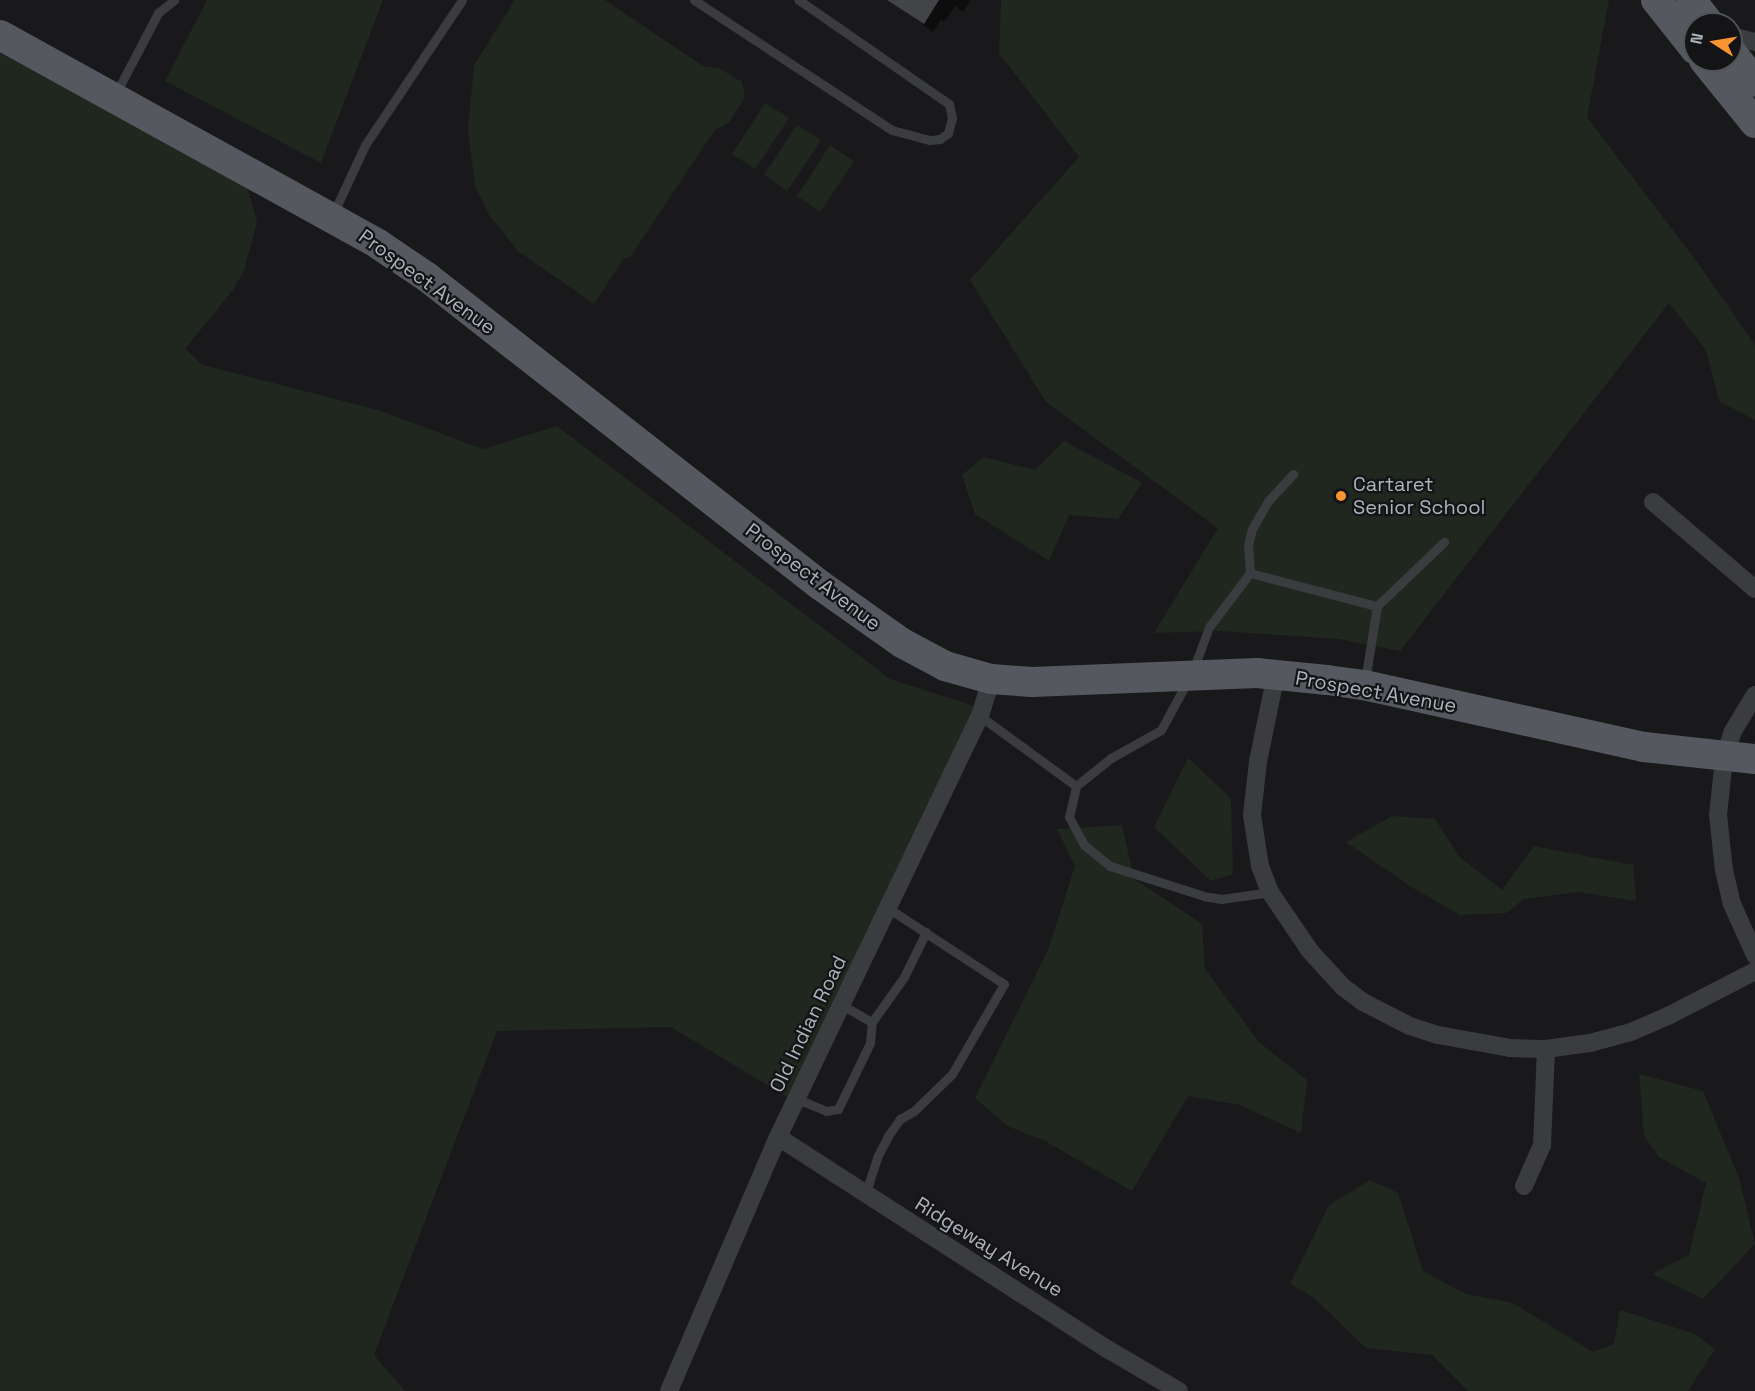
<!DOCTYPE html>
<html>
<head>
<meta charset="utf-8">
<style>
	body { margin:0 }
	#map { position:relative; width:1755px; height:1391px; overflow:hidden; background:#19191b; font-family:"Space Grotesk",sans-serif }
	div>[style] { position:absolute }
	.green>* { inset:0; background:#1f271e }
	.shadow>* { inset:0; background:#0007 }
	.building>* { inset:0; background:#434448 }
	.lane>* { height:9px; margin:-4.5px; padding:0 4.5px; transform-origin:4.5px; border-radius:4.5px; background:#3a3c40 }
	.street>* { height:18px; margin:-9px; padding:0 9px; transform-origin:9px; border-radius:9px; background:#3a3c40 }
	.primary>* { height:30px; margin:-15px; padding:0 15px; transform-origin:15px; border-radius:15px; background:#55595f }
	.dots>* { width:16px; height:16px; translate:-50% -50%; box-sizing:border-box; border:3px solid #141416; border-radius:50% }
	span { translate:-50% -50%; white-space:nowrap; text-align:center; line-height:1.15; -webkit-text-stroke:4.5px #141416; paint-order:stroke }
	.street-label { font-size:20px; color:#abb3bb }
	.poi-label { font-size:20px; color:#abb3bb }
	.left { translate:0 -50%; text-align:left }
	.north { position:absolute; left:1683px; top:12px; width:60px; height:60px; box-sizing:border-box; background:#141416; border:2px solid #505458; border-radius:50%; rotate:282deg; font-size:16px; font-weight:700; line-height:24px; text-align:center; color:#abb3bb }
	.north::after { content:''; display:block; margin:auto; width:21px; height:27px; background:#f99433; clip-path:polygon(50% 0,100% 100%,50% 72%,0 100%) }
</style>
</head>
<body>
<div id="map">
	<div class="green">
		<i style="clip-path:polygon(207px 0,383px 0,321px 163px,165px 81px)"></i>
		<i style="clip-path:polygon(515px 0,605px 0,703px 66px,719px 68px,742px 82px,745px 97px,729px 122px,715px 130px,630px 257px,624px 258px,594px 304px,518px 251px,489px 215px,475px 186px,468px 129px,474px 65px)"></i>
		<i style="clip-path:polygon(1001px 0,1609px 0,1587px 117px,1700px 266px,1755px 345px,1755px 420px,1719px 401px,1706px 350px,1669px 303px,1400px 651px,1339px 639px,1218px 631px,1154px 633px,1218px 528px,1046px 402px,970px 280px,1079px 157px,999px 53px)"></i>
		<i style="clip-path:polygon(0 49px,245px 179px,257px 222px,244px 271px,233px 290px,185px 349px,203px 365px,378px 410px,483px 449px,557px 426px,890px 679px,977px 707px,795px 1102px,671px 1027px,497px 1031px,374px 1355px,405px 1391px,0 1391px)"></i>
		<i style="clip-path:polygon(765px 103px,789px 118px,755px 169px,732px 154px)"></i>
		<i style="clip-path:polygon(797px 125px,821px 140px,787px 191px,764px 175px)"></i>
		<i style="clip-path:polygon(830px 145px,854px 161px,820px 212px,797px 196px)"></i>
		<i style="clip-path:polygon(1064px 441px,1142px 483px,1118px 519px,1069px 515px,1049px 561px,975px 514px,962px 475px,983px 457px,1035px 470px)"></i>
		<i style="clip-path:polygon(1188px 758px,1231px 798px,1233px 874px,1211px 881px,1154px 827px)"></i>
		<i style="clip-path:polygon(1392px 816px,1435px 819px,1460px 857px,1502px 890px,1534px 846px,1633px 865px,1636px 901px,1578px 892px,1524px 899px,1506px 913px,1460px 915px,1413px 888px,1346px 842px)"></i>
		<i style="clip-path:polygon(1122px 825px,1134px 879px,1202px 924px,1205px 969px,1259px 1042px,1307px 1080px,1301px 1133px,1240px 1105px,1188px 1096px,1132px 1191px,1045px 1141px,1007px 1126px,975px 1098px,1048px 950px,1075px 866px,1057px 829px)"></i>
		<i style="clip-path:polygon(1639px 1074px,1703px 1091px,1739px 1178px,1755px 1244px,1703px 1299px,1652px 1274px,1689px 1255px,1706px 1183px,1659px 1157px,1644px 1136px)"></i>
		<i style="clip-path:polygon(1370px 1180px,1398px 1193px,1423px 1271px,1466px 1294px,1513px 1303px,1593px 1352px,1614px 1344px,1620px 1310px,1695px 1334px,1715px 1349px,1688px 1391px,1468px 1391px,1432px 1355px,1366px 1348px,1313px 1297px,1290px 1284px,1329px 1205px)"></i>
	</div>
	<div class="shadow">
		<i style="clip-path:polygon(902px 0,971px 0,963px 12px,955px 6px,944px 22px,941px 19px,933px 32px,898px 6px)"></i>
	</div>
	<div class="building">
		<i style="clip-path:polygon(887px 0,939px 0,924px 24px)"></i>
	</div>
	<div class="lane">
		<i style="left:694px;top:0;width:237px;rotate:33.3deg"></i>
		<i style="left:892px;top:130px;width:39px;rotate:15deg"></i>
		<i style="left:930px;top:140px;width:10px;rotate:-6deg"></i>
		<i style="left:940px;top:139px;width:10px;rotate:-37deg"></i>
		<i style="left:948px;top:133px;width:16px;rotate:-75deg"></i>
		<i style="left:952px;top:118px;width:14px;rotate:-102deg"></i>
		<i style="left:949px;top:104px;width:183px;rotate:-145.3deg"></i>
		<i style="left:115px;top:95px;width:93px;rotate:-62.3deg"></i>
		<i style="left:158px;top:13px;width:21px;rotate:-39deg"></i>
		<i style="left:333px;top:214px;width:76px;rotate:-65.1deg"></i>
		<i style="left:365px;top:145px;width:174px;rotate:-56.2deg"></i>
		<i style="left:1250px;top:573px;width:131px;rotate:14.6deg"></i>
		<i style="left:1365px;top:681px;width:76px;rotate:-80.9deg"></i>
		<i style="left:1377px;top:606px;width:93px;rotate:-43.7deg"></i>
		<i style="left:980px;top:716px;width:119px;rotate:36.1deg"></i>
		<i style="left:1270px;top:892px;width:49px;rotate:171.7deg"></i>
		<i style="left:1222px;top:899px;width:18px;rotate:-171deg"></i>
		<i style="left:1204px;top:896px;width:99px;rotate:-162.3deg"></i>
		<i style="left:1110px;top:866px;width:33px;rotate:-141deg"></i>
		<i style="left:1084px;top:845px;width:32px;rotate:-118deg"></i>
		<i style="left:1069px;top:817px;width:32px;rotate:-77deg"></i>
		<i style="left:1076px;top:786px;width:45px;rotate:-38.7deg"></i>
		<i style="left:1111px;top:758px;width:57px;rotate:-29.2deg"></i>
		<i style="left:1161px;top:730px;width:65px;rotate:-61.5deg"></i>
		<i style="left:1192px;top:673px;width:49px;rotate:-69.7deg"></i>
		<i style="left:1209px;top:627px;width:68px;rotate:-52.8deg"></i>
		<i style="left:1250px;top:573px;width:28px;rotate:-94deg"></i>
		<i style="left:1248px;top:545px;width:16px;rotate:-76deg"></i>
		<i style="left:1252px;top:529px;width:32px;rotate:-60deg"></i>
		<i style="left:1268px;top:501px;width:37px;rotate:-47deg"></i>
		<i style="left:842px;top:1005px;width:34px;rotate:30deg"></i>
		<i style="left:872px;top:1022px;width:55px;rotate:-54.6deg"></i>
		<i style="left:904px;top:977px;width:50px;rotate:-63.9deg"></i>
		<i style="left:797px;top:1099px;width:31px;rotate:22deg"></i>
		<i style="left:826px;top:1111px;width:12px;rotate:-9deg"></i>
		<i style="left:838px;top:1109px;width:73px;rotate:-64.1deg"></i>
		<i style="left:870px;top:1043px;width:21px;rotate:-85deg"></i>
		<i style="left:865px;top:1195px;width:40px;rotate:-72deg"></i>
		<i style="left:877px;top:1157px;width:24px;rotate:-62deg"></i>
		<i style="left:888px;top:1136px;width:21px;rotate:-55deg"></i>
		<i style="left:900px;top:1119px;width:16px;rotate:-30deg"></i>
		<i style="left:914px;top:1111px;width:53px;rotate:-44.2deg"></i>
		<i style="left:952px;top:1074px;width:104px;rotate:-60deg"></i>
		<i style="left:1004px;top:984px;width:139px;rotate:-146.8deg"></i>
	</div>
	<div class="street">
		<i style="left:1731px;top:36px;width:25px;rotate:14deg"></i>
		<i style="left:1653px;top:502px;width:134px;rotate:40.5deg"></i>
		<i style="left:1276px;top:674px;width:90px;rotate:101.6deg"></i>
		<i style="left:1258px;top:762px;width:53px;rotate:96.5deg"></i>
		<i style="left:1252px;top:815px;width:52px;rotate:81.1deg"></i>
		<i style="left:1260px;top:866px;width:28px;rotate:69deg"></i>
		<i style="left:1270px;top:892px;width:71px;rotate:55.9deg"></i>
		<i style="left:1310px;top:951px;width:49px;rotate:47.5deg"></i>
		<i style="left:1343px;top:987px;width:25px;rotate:37deg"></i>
		<i style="left:1363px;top:1002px;width:53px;rotate:27.1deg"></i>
		<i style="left:1410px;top:1026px;width:29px;rotate:18deg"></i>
		<i style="left:1438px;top:1035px;width:73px;rotate:10.2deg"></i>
		<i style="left:1510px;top:1048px;width:36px;rotate:2deg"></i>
		<i style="left:1546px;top:1049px;width:44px;rotate:-7.8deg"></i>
		<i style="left:1590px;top:1043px;width:42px;rotate:-15deg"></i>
		<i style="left:1631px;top:1032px;width:40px;rotate:-23.4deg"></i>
		<i style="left:1668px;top:1016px;width:98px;rotate:-27.3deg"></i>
		<i style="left:1755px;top:695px;width:42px;rotate:121.4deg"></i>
		<i style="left:1733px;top:731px;width:28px;rotate:108deg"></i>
		<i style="left:1724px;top:758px;width:57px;rotate:96deg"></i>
		<i style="left:1718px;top:815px;width:55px;rotate:83.8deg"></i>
		<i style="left:1724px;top:870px;width:35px;rotate:77deg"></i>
		<i style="left:1732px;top:904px;width:56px;rotate:65.7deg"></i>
		<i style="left:778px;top:1137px;width:394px;rotate:32.8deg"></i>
		<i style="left:1109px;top:1350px;width:81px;rotate:30.4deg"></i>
		<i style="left:1524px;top:1186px;width:45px;rotate:-66.3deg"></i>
		<i style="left:1542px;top:1145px;width:96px;rotate:-87.6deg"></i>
		<i style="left:669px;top:1391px;width:276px;rotate:-66.8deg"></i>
		<i style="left:778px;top:1137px;width:467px;rotate:-64.4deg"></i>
		<i style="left:980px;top:716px;width:39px;rotate:-73deg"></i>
	</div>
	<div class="primary">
		<i style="left:1656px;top:0;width:63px;rotate:51.5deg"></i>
		<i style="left:1691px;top:0;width:31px;rotate:52deg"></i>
		<i style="left:0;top:35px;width:432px;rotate:28.9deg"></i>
		<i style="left:378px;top:244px;width:59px;rotate:34deg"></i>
		<i style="left:427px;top:277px;width:499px;rotate:38.1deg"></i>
		<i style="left:820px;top:585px;width:100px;rotate:35.3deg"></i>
		<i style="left:902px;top:643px;width:49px;rotate:28.1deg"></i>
		<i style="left:945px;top:666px;width:48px;rotate:15.8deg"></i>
		<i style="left:991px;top:679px;width:41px;rotate:4.2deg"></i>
		<i style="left:1032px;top:682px;width:225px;rotate:-2.3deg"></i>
		<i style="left:1257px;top:673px;width:70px;rotate:5.7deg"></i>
		<i style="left:1327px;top:680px;width:37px;rotate:8deg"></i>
		<i style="left:1364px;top:685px;width:287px;rotate:12.5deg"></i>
		<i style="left:1644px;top:747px;width:112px;rotate:6.2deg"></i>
		<i style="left:1731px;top:52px;width:38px;rotate:51deg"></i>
		<i style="left:1704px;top:60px;width:81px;rotate:51deg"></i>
	</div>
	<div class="dots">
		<i style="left:1341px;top:496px;background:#f99433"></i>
	</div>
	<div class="street-label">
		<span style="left:427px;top:282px;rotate:36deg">Prospect Avenue</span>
		<span style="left:813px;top:577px;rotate:37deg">Prospect Avenue</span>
		<span style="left:1376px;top:692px;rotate:10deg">Prospect Avenue</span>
		<span style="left:808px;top:1024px;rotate:-64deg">Old Indian Road</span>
		<span style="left:989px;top:1247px;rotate:32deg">Ridgeway Avenue</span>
	</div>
	<div class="poi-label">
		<span class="left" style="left:1353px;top:496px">Cartaret<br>Senior School</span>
	</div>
	<div class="north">N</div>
</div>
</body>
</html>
